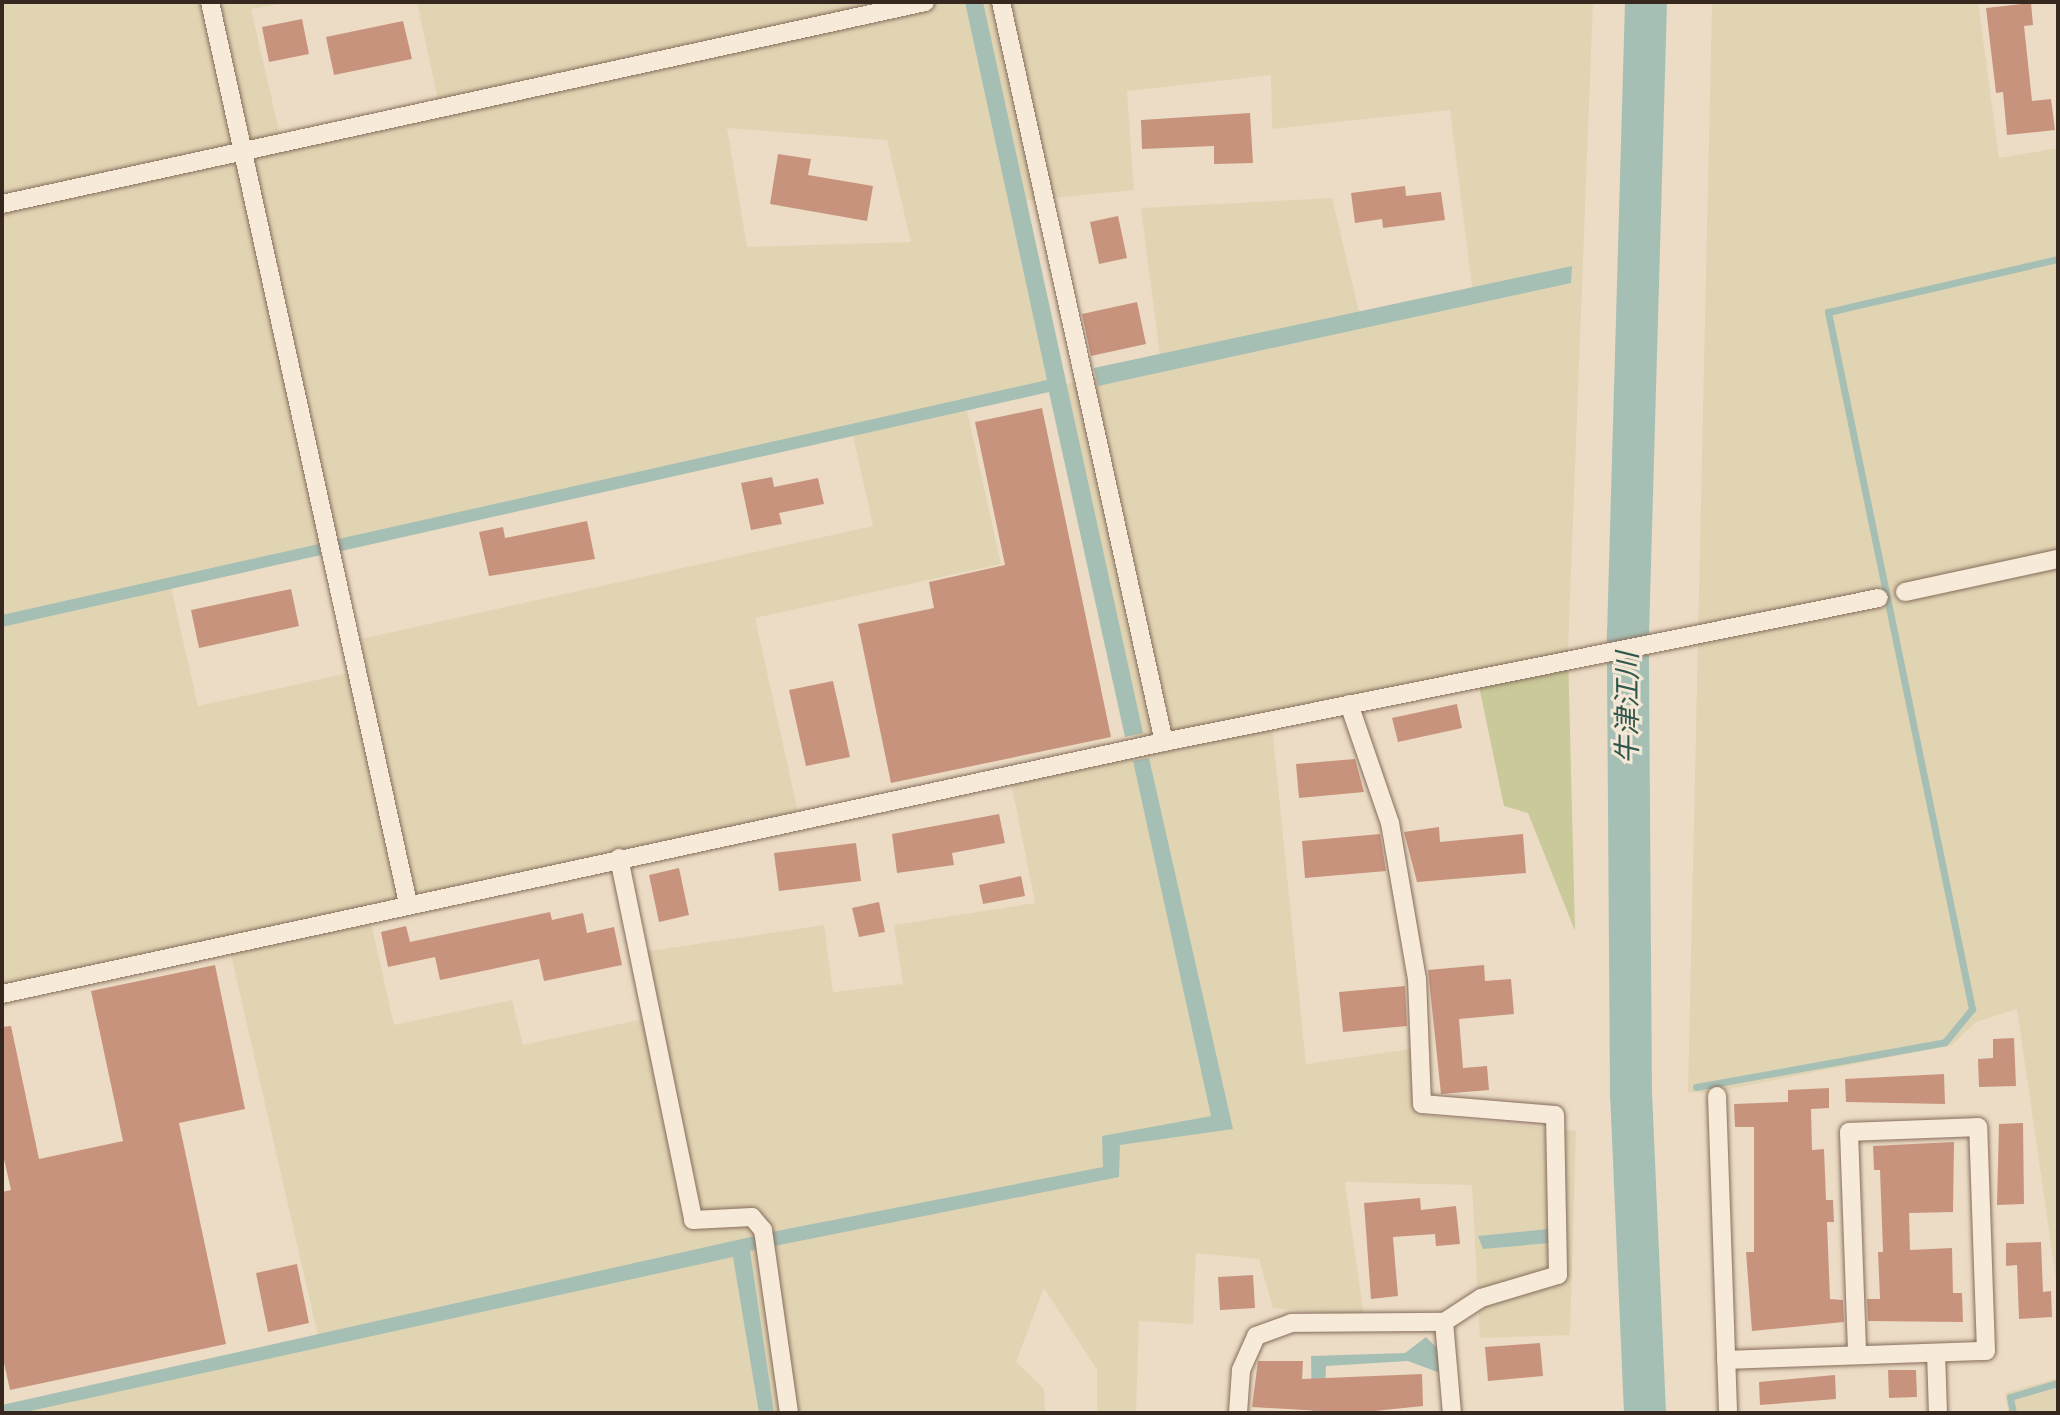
<!DOCTYPE html>
<html>
<head>
<meta charset="utf-8">
<style>
	body { margin:0 }
	#map { position:relative; width:2060px; height:1415px; overflow:hidden; background:#ecdcc5; font-family:Spectral,"Noto Sans JP",serif }
	div>[style] { position:absolute }
	.farmland>* { inset:0; background:#e1d4b3 }
	.green>* { inset:0; background:#c9c999 }
	.water>* { inset:0; background:#a6bfb5 }
	.stream>* { height:7px; margin:-3.5px; padding:0 3.5px; transform-origin:3.5px; border-radius:3.5px; background:#a6bfb5 }
	.river>* { height:42px; margin:-21px; padding:0 21px; transform-origin:21px; border-radius:21px; background:#a6bfb5 }
	.building>* { inset:0; background:#c8937d }
	.roads { filter:drop-shadow(0 0 2px #866d5c) drop-shadow(0 0 2px #866d5c) }
	.minor>* { height:18px; margin:-9px; padding:0 9px; transform-origin:9px; border-radius:9px; background:#f7ead8 }
	span { translate:-50% -50%; white-space:nowrap; text-align:center; line-height:1.15; -webkit-text-stroke:6px #f4e7d4; paint-order:stroke }
	.water-label { font-size:28px; color:#2f564f; font-style:italic }
	.frame { position:absolute; inset:0; border:4px solid #37281f; pointer-events:none }
</style>
</head>
<body>
<div id="map">
	<div class="farmland">
		<i style="clip-path:polygon(evenodd,2px 2px,293px 2px,251px 9px,280px 135px,438px 100px,417px 2px,1593px 2px,1568px 650px,1271px 716px,1306px 1064px,1411px 1049px,1419px 1115px,1576px 1131px,1570px 1335px,1480px 1338px,1472px 1185px,1345px 1182px,1364px 1317px,1273px 1308px,1259px 1259px,1196px 1253px,1193px 1324px,1139px 1321px,1136px 1413px,1097px 1413px,1097px 1370px,1044px 1288px,1016px 1362px,1044px 1389px,1045px 1413px,2px 1413px,319px 1341px,230px 950px,2px 1001px,2px 2px,1271px 75px,1272px 129px,1450px 110px,1473px 294px,1361px 320px,1332px 198px,1141px 208px,1161px 364px,1061px 385px,1022px 201px,1134px 190px,1127px 91px,1271px 75px,2px 2px,727px 128px,887px 140px,911px 242px,747px 247px,727px 128px,2px 2px,1061px 385px,1135px 739px,1008px 767px,1035px 903px,894px 925px,903px 984px,833px 992px,824px 925px,643px 952px,657px 1016px,523px 1045px,512px 1000px,394px 1025px,367px 905px,798px 812px,755px 618px,1001px 564px,966px 406px,1061px 385px,2px 2px,852px 431px,873px 526px,361px 639px,367px 669px,198px 706px,170px 583px,852px 431px)"></i>
		<i style="clip-path:polygon(1712px 2px,1978px 2px,1999px 158px,2058px 148px,2058px 1293px,2017px 1009px,1976px 1022px,1952px 1045px,1709px 1093px,1688px 1092px)"></i>
		<i style="clip-path:polygon(2058px 1378px,2058px 1413px,2008px 1413px,2005px 1393px)"></i>
	</div>
	<div class="green">
		<i style="clip-path:polygon(1568px 650px,1575px 931px,1528px 813px,1504px 806px,1476px 672px)"></i>
	</div>
	<div class="water">
		<i style="clip-path:polygon(965px 2px,983px 2px,1143px 733px,1125px 737px,1049px 392px,337px 552px,334px 540px,1047px 380px)"></i>
		<i style="clip-path:polygon(1572px 266px,1571px 283px,1098px 386px,1094px 368px)"></i>
		<i style="clip-path:polygon(319px 544px,321px 555px,2px 627px,2px 615px)"></i>
		<i style="clip-path:polygon(1149px 758px,1233px 1129px,1120px 1145px,1119px 1177px,750px 1251px,774px 1413px,759px 1413px,733px 1257px,21px 1413px,2px 1413px,2px 1405px,777px 1231px,1103px 1167px,1102px 1136px,1211px 1116px,1133px 761px)"></i>
		<i style="clip-path:polygon(1548px 1229px,1550px 1243px,1483px 1249px,1478px 1236px)"></i>
		<i style="clip-path:polygon(1426px 1337px,1437px 1348px,1440px 1373px,1408px 1361px,1326px 1366px,1324px 1413px,1312px 1413px,1311px 1356px,1405px 1353px)"></i>
	</div>
	<div class="stream">
		<i style="left:1696px;top:1087px;width:253px;rotate:-10.2deg"></i>
		<i style="left:1945px;top:1042px;width:43px;rotate:-50.7deg"></i>
		<i style="left:1972px;top:1009px;width:712px;rotate:-101.67deg"></i>
		<i style="left:1828px;top:312px;width:236px;rotate:-13deg"></i>
		<i style="left:2013px;top:1413px;width:16px;rotate:-101deg"></i>
		<i style="left:2010px;top:1397px;width:50px;rotate:-16.3deg"></i>
	</div>
	<div class="river">
		<i style="left:1645px;top:1413px;width:317px;rotate:-92.5deg"></i>
		<i style="left:1631px;top:1096px;width:461px;rotate:-90.4deg"></i>
		<i style="left:1628px;top:635px;width:633px;rotate:-88.37deg"></i>
	</div>
	<div class="building">
		<i style="clip-path:polygon(2031px 3px,2033px 25px,2024px 26px,2032px 101px,2051px 99px,2055px 130px,2007px 135px,2003px 92px,1996px 93px,1986px 8px)"></i>
		<i style="clip-path:polygon(302px 19px,309px 54px,269px 62px,262px 27px)"></i>
		<i style="clip-path:polygon(403px 21px,412px 59px,334px 75px,326px 37px)"></i>
		<i style="clip-path:polygon(1250px 113px,1253px 163px,1214px 164px,1214px 146px,1142px 149px,1141px 120px)"></i>
		<i style="clip-path:polygon(778px 154px,811px 159px,808px 175px,873px 186px,867px 221px,770px 204px)"></i>
		<i style="clip-path:polygon(1405px 186px,1406px 196px,1441px 192px,1445px 220px,1383px 228px,1382px 219px,1355px 223px,1351px 193px)"></i>
		<i style="clip-path:polygon(1118px 216px,1127px 258px,1099px 264px,1090px 222px)"></i>
		<i style="clip-path:polygon(1137px 302px,1146px 344px,1091px 356px,1082px 314px)"></i>
		<i style="clip-path:polygon(1042px 408px,1111px 737px,891px 783px,858px 624px,934px 608px,929px 582px,1005px 565px,975px 422px)"></i>
		<i style="clip-path:polygon(772px 477px,774px 487px,818px 478px,824px 504px,779px 513px,782px 524px,751px 530px,741px 483px)"></i>
		<i style="clip-path:polygon(587px 521px,595px 559px,489px 576px,479px 532px,503px 527px,505px 538px)"></i>
		<i style="clip-path:polygon(291px 589px,299px 626px,199px 648px,191px 610px)"></i>
		<i style="clip-path:polygon(833px 681px,850px 757px,806px 766px,789px 690px)"></i>
		<i style="clip-path:polygon(1457px 704px,1462px 728px,1398px 742px,1392px 718px)"></i>
		<i style="clip-path:polygon(1355px 759px,1364px 792px,1299px 798px,1296px 764px)"></i>
		<i style="clip-path:polygon(999px 814px,1005px 843px,952px 853px,954px 865px,897px 873px,892px 834px)"></i>
		<i style="clip-path:polygon(1439px 827px,1440px 842px,1523px 834px,1526px 873px,1417px 882px,1404px 832px)"></i>
		<i style="clip-path:polygon(1380px 834px,1386px 871px,1305px 878px,1302px 841px)"></i>
		<i style="clip-path:polygon(856px 843px,861px 881px,779px 891px,774px 853px)"></i>
		<i style="clip-path:polygon(679px 868px,689px 915px,659px 922px,649px 875px)"></i>
		<i style="clip-path:polygon(1021px 876px,1025px 896px,983px 904px,979px 885px)"></i>
		<i style="clip-path:polygon(879px 902px,885px 932px,859px 937px,852px 908px)"></i>
		<i style="clip-path:polygon(550px 912px,552px 920px,583px 913px,587px 933px,614px 927px,622px 965px,544px 981px,539px 959px,440px 980px,435px 957px,388px 967px,381px 932px,406px 926px,410px 942px)"></i>
		<i style="clip-path:polygon(215px 965px,245px 1109px,179px 1123px,226px 1344px,10px 1390px,2px 1354px,2px 1192px,11px 1190px,2px 1150px,2px 1027px,11px 1026px,39px 1159px,123px 1141px,91px 991px)"></i>
		<i style="clip-path:polygon(1484px 965px,1485px 981px,1511px 979px,1514px 1014px,1459px 1019px,1463px 1068px,1487px 1066px,1489px 1090px,1441px 1094px,1428px 970px)"></i>
		<i style="clip-path:polygon(1405px 986px,1407px 1026px,1343px 1032px,1339px 992px)"></i>
		<i style="clip-path:polygon(2014px 1038px,2016px 1086px,1979px 1087px,1978px 1059px,1993px 1058px,1993px 1039px)"></i>
		<i style="clip-path:polygon(1944px 1074px,1945px 1104px,1846px 1102px,1845px 1079px)"></i>
		<i style="clip-path:polygon(1829px 1088px,1829px 1108px,1811px 1109px,1812px 1150px,1824px 1149px,1826px 1200px,1833px 1200px,1834px 1222px,1827px 1222px,1830px 1299px,1843px 1300px,1844px 1322px,1752px 1331px,1746px 1252px,1754px 1252px,1754px 1127px,1735px 1127px,1734px 1104px,1788px 1102px,1788px 1090px)"></i>
		<i style="clip-path:polygon(2023px 1123px,2024px 1204px,1997px 1205px,1999px 1124px)"></i>
		<i style="clip-path:polygon(1954px 1142px,1953px 1212px,1909px 1213px,1910px 1250px,1952px 1248px,1953px 1293px,1962px 1293px,1963px 1322px,1868px 1321px,1867px 1299px,1880px 1299px,1878px 1252px,1883px 1252px,1880px 1170px,1874px 1170px,1873px 1146px)"></i>
		<i style="clip-path:polygon(1420px 1198px,1421px 1210px,1456px 1206px,1460px 1244px,1436px 1246px,1435px 1234px,1393px 1237px,1398px 1296px,1371px 1299px,1364px 1203px)"></i>
		<i style="clip-path:polygon(2041px 1242px,2043px 1292px,2051px 1291px,2052px 1317px,2019px 1319px,2017px 1265px,2006px 1266px,2006px 1243px)"></i>
		<i style="clip-path:polygon(297px 1264px,309px 1323px,268px 1332px,256px 1273px)"></i>
		<i style="clip-path:polygon(1253px 1275px,1255px 1308px,1220px 1310px,1218px 1277px)"></i>
		<i style="clip-path:polygon(1540px 1343px,1543px 1376px,1488px 1381px,1485px 1347px)"></i>
		<i style="clip-path:polygon(1258px 1361px,1303px 1361px,1302px 1379px,1422px 1374px,1423px 1406px,1355px 1413px,1252px 1407px)"></i>
		<i style="clip-path:polygon(1888px 1370px,1916px 1370px,1917px 1397px,1889px 1398px)"></i>
		<i style="clip-path:polygon(1835px 1375px,1836px 1399px,1760px 1405px,1759px 1382px)"></i>
	</div>
	<div class="roads">
		<div class="minor">
			<i style="left:210px;top:2px;width:922px;rotate:77.61deg"></i>
			<i style="left:1001px;top:2px;width:758px;rotate:77.58deg"></i>
			<i style="left:2px;top:204px;width:945px;rotate:-12.34deg"></i>
			<i style="left:1905px;top:592px;width:157px;rotate:-12.2deg"></i>
			<i style="left:1349px;top:704px;width:126px;rotate:71deg"></i>
			<i style="left:1390px;top:823px;width:158px;rotate:80.2deg"></i>
			<i style="left:1417px;top:979px;width:125px;rotate:87.7deg"></i>
			<i style="left:1422px;top:1104px;width:133px;rotate:4.7deg"></i>
			<i style="left:1555px;top:1115px;width:160px;rotate:88.9deg"></i>
			<i style="left:1558px;top:1275px;width:80px;rotate:163.4deg"></i>
			<i style="left:1481px;top:1298px;width:44px;rotate:147deg"></i>
			<i style="left:1444px;top:1322px;width:91px;rotate:85deg"></i>
			<i style="left:619px;top:858px;width:369px;rotate:78.4deg"></i>
			<i style="left:693px;top:1220px;width:59px;rotate:-2.9deg"></i>
			<i style="left:752px;top:1217px;width:17px;rotate:50deg"></i>
			<i style="left:763px;top:1230px;width:185px;rotate:81.9deg"></i>
			<i style="left:2px;top:994px;width:1189px;rotate:-12.24deg"></i>
			<i style="left:1164px;top:742px;width:729px;rotate:-11.39deg"></i>
			<i style="left:1717px;top:1096px;width:317px;rotate:88deg"></i>
			<i style="left:1936px;top:1353px;width:60px;rotate:88.1deg"></i>
			<i style="left:1726px;top:1360px;width:260px;rotate:-2deg"></i>
			<i style="left:1986px;top:1351px;width:224px;rotate:-92deg"></i>
			<i style="left:1978px;top:1127px;width:129px;rotate:177.8deg"></i>
			<i style="left:1849px;top:1132px;width:223px;rotate:87.9deg"></i>
			<i style="left:1238px;top:1413px;width:43px;rotate:-86deg"></i>
			<i style="left:1241px;top:1370px;width:37px;rotate:-66deg"></i>
			<i style="left:1256px;top:1336px;width:37px;rotate:-20deg"></i>
			<i style="left:1291px;top:1323px;width:153px;rotate:-0.4deg"></i>
		</div>
	</div>
	<div class="water-label">
		<span style="left:1629px;top:708px;rotate:-90deg">牛津江川</span>
	</div>
	<div class="frame"></div>
</div>
</body>
</html>
